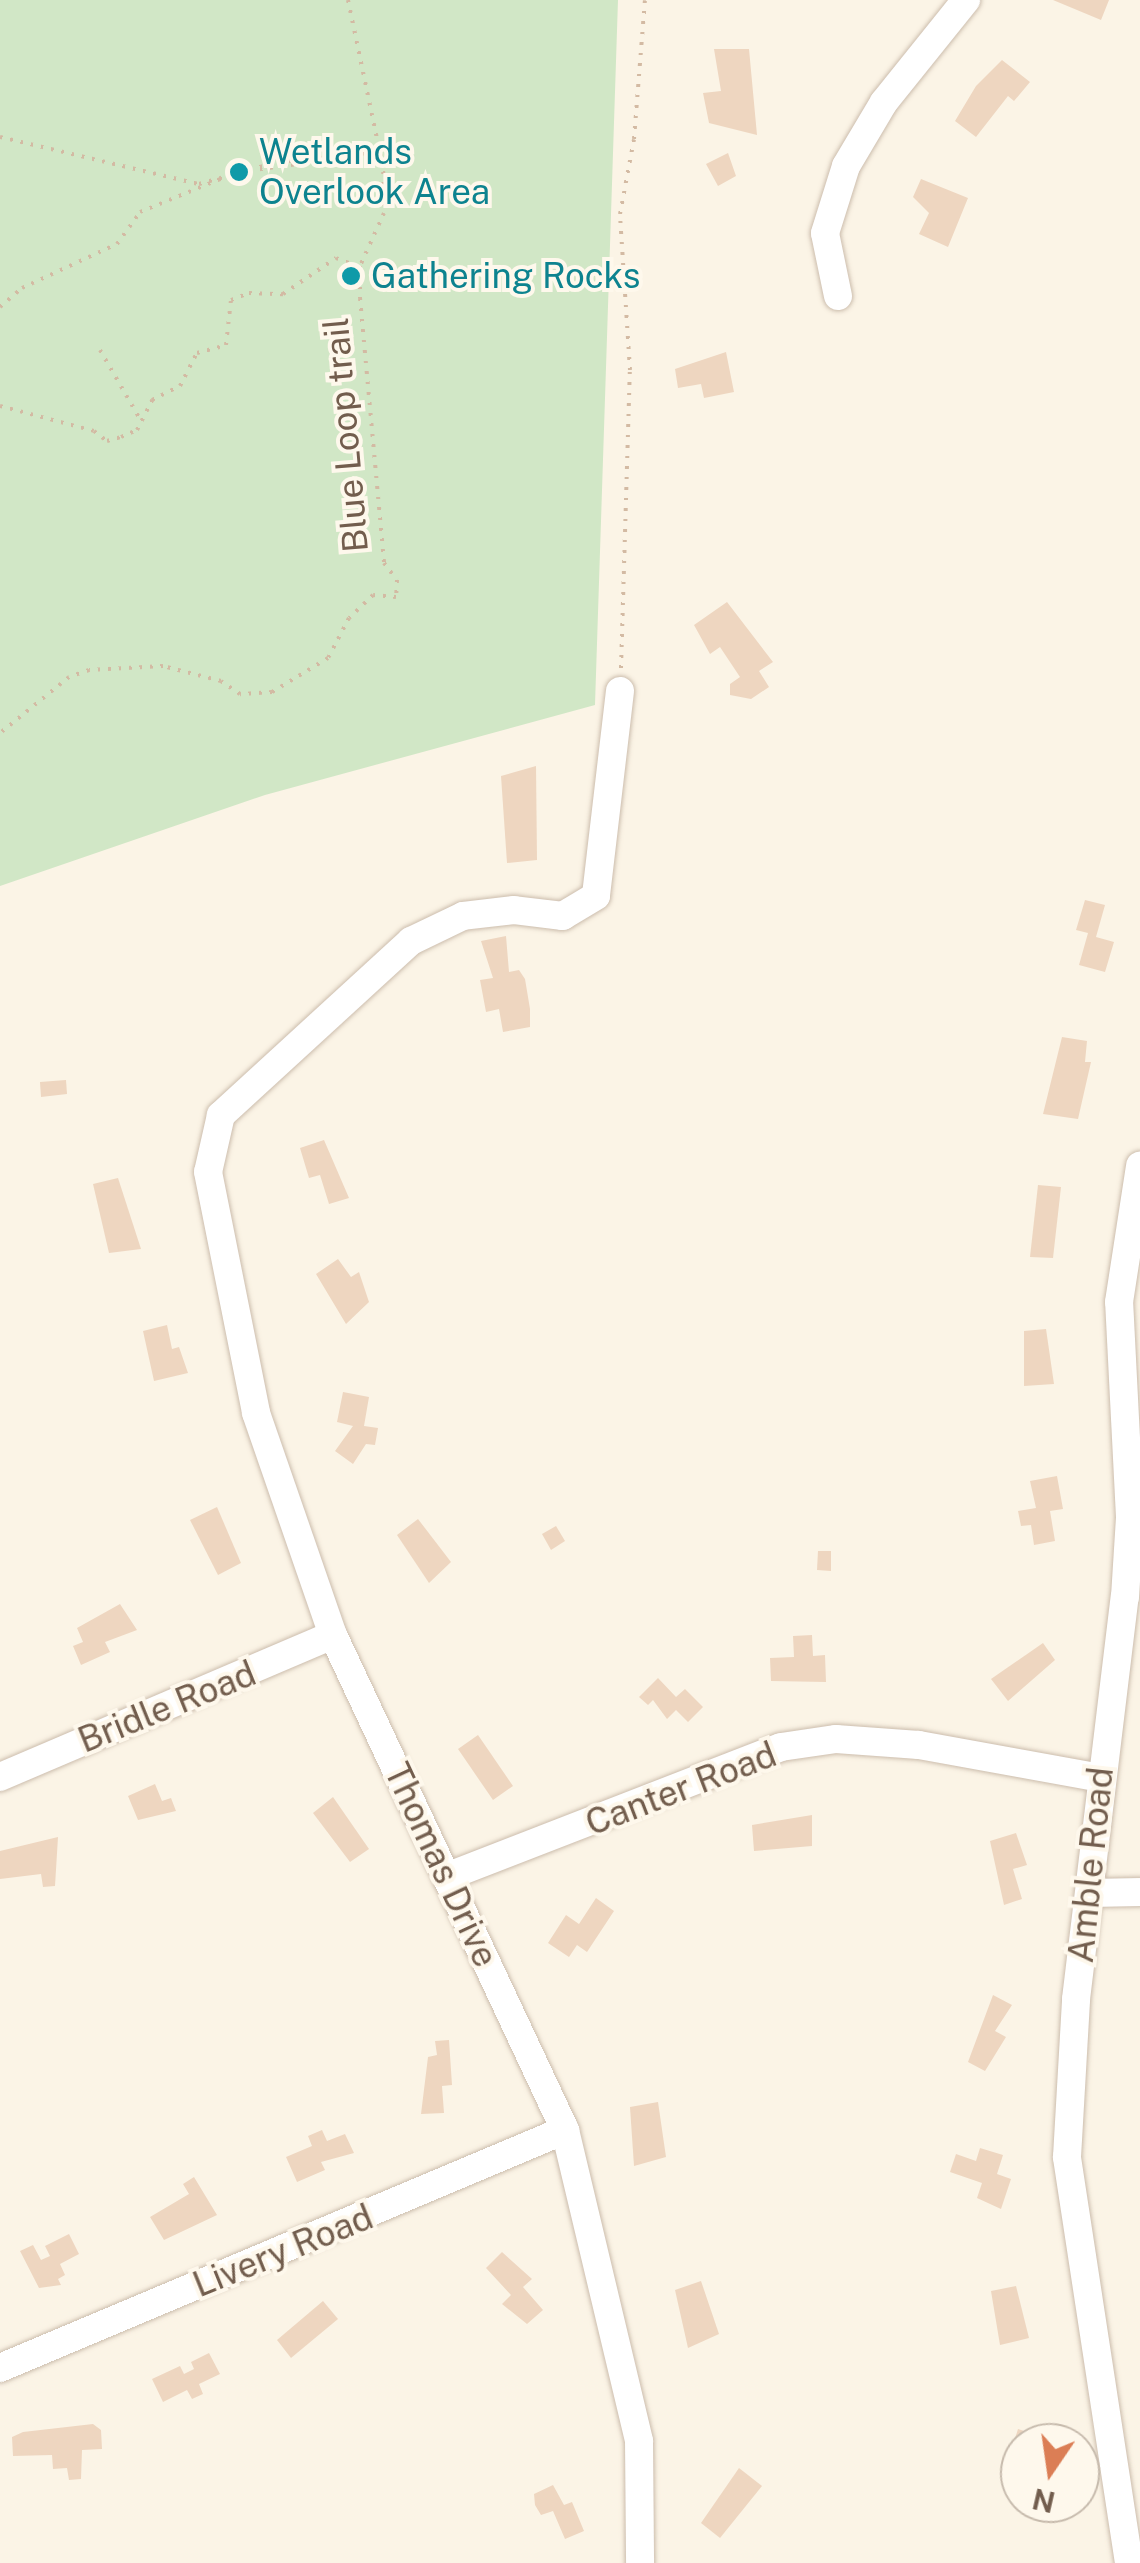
<!DOCTYPE html>
<html>
<head>
<meta charset="utf-8">
<style>
	body { margin:0 }
	#map { position:relative; width:1140px; height:2563px; overflow:hidden; background:#fbf4e6; font-family:"Public Sans",sans-serif }
	div>[style] { position:absolute }
	.green>* { inset:0; background:#d1e7c6 }
	.building>* { inset:0; background:#eed6c0 }
	.path>* { height:4px; margin-top:-2px; transform-origin:0; background:repeating-linear-gradient(90deg,#d3baa3 0 2.5px,transparent 0 10.5px) }
	.roads { filter:drop-shadow(0 0 2px #ccbdad) drop-shadow(0 0 2px #ccbdad) }
	.minor>* { height:28px; margin:-14px; padding:0 14px; transform-origin:14px; border-radius:14px; background:#fff }
	.dots>* { width:28px; height:28px; translate:-50% -50%; box-sizing:border-box; border:5px solid #fef8ec; border-radius:50% }
	span { translate:-50% -50%; white-space:nowrap; text-align:center; line-height:1.15; -webkit-text-stroke:8px #fef8ec; paint-order:stroke }
	.culture-label { font-size:35px; color:#0d838f }
	.left { translate:0 -50%; text-align:left }
	.street-label { font-size:35px; color:#725d4d }
	.north { position:absolute; left:1000px; top:2423px; width:100px; height:100px; box-sizing:border-box; background:#fef8ec; border:2px solid #c6baac; border-radius:50%; rotate:193deg; font-size:28px; font-weight:700; line-height:40px; text-align:center; color:#725d4d }
	.north::after { content:''; display:block; margin:auto; width:35px; height:45px; background:#db7e55; clip-path:polygon(50% 0,100% 100%,50% 72%,0 100%) }
</style>
</head>
<body>
<div id="map">
	<div class="green">
		<i style="clip-path:polygon(0 0,618px 0,595px 705px,265px 795px,0 886px)"></i>
	</div>
	<div class="building">
		<i style="clip-path:polygon(1053px 0,1109px 0,1101px 20px)"></i>
		<i style="clip-path:polygon(714px 49px,749px 49px,757px 135px,709px 123px,703px 93px,721px 91px)"></i>
		<i style="clip-path:polygon(1002px 60px,1030px 82px,1014px 101px,1008px 96px,976px 137px,955px 121px,976px 86px)"></i>
		<i style="clip-path:polygon(728px 153px,736px 176px,718px 186px,706px 164px)"></i>
		<i style="clip-path:polygon(921px 179px,968px 198px,948px 247px,919px 234px,929px 213px,913px 197px)"></i>
		<i style="clip-path:polygon(726px 352px,734px 392px,704px 398px,701px 384px,678px 388px,675px 369px)"></i>
		<i style="clip-path:polygon(727px 602px,773px 662px,759px 671px,769px 687px,751px 699px,730px 695px,730px 684px,740px 677px,720px 647px,710px 654px,694px 625px)"></i>
		<i style="clip-path:polygon(536px 766px,537px 860px,507px 863px,501px 776px)"></i>
		<i style="clip-path:polygon(1085px 900px,1105px 905px,1096px 937px,1114px 942px,1105px 972px,1079px 965px,1088px 933px,1076px 930px)"></i>
		<i style="clip-path:polygon(506px 936px,509px 972px,519px 970px,525px 979px,530px 1009px,530px 1027px,503px 1032px,499px 1009px,486px 1012px,480px 980px,493px 978px,481px 941px)"></i>
		<i style="clip-path:polygon(1062px 1037px,1087px 1041px,1085px 1062px,1091px 1062px,1078px 1119px,1043px 1114px)"></i>
		<i style="clip-path:polygon(66px 1080px,67px 1094px,41px 1097px,40px 1082px)"></i>
		<i style="clip-path:polygon(324px 1140px,349px 1198px,329px 1204px,320px 1175px,309px 1178px,300px 1148px)"></i>
		<i style="clip-path:polygon(118px 1178px,141px 1249px,109px 1253px,93px 1184px)"></i>
		<i style="clip-path:polygon(1038px 1185px,1061px 1187px,1053px 1258px,1030px 1257px)"></i>
		<i style="clip-path:polygon(338px 1259px,351px 1277px,359px 1272px,369px 1302px,346px 1324px,316px 1274px)"></i>
		<i style="clip-path:polygon(167px 1325px,172px 1349px,179px 1347px,188px 1373px,154px 1381px,143px 1331px)"></i>
		<i style="clip-path:polygon(1046px 1329px,1054px 1384px,1024px 1386px,1024px 1331px)"></i>
		<i style="clip-path:polygon(343px 1392px,369px 1397px,364px 1426px,378px 1428px,375px 1445px,366px 1444px,353px 1464px,335px 1451px,353px 1426px,337px 1422px)"></i>
		<i style="clip-path:polygon(1057px 1476px,1063px 1509px,1050px 1511px,1055px 1541px,1034px 1545px,1031px 1525px,1021px 1526px,1018px 1511px,1036px 1508px,1030px 1481px)"></i>
		<i style="clip-path:polygon(217px 1507px,241px 1563px,218px 1575px,190px 1520px)"></i>
		<i style="clip-path:polygon(418px 1519px,451px 1562px,429px 1583px,397px 1535px)"></i>
		<i style="clip-path:polygon(556px 1526px,565px 1541px,551px 1550px,542px 1534px)"></i>
		<i style="clip-path:polygon(818px 1551px,831px 1551px,831px 1571px,817px 1570px)"></i>
		<i style="clip-path:polygon(120px 1604px,137px 1630px,105px 1642px,110px 1652px,81px 1665px,73px 1646px,83px 1642px,77px 1628px)"></i>
		<i style="clip-path:polygon(812px 1635px,813px 1656px,825px 1655px,826px 1682px,771px 1681px,770px 1658px,794px 1657px,793px 1636px)"></i>
		<i style="clip-path:polygon(1043px 1643px,1055px 1660px,1008px 1701px,991px 1679px)"></i>
		<i style="clip-path:polygon(658px 1678px,676px 1697px,685px 1689px,703px 1707px,688px 1722px,676px 1710px,667px 1719px,653px 1700px,648px 1705px,639px 1697px)"></i>
		<i style="clip-path:polygon(478px 1735px,513px 1786px,493px 1800px,458px 1749px)"></i>
		<i style="clip-path:polygon(155px 1784px,162px 1801px,171px 1798px,176px 1811px,138px 1820px,128px 1796px)"></i>
		<i style="clip-path:polygon(333px 1797px,369px 1849px,350px 1862px,313px 1813px)"></i>
		<i style="clip-path:polygon(812px 1815px,812px 1846px,754px 1851px,752px 1825px)"></i>
		<i style="clip-path:polygon(1016px 1833px,1027px 1865px,1013px 1869px,1022px 1899px,1004px 1905px,990px 1841px)"></i>
		<i style="clip-path:polygon(58px 1837px,55px 1886px,43px 1887px,41px 1874px,0 1879px,0 1851px)"></i>
		<i style="clip-path:polygon(596px 1898px,614px 1911px,587px 1952px,577px 1945px,569px 1957px,548px 1943px,566px 1915px,579px 1924px)"></i>
		<i style="clip-path:polygon(993px 1995px,1012px 2005px,995px 2031px,1006px 2037px,985px 2071px,968px 2062px)"></i>
		<i style="clip-path:polygon(449px 2040px,452px 2085px,442px 2086px,444px 2113px,421px 2114px,428px 2057px,437px 2055px,435px 2041px)"></i>
		<i style="clip-path:polygon(658px 2102px,666px 2157px,634px 2166px,630px 2107px)"></i>
		<i style="clip-path:polygon(322px 2130px,327px 2141px,345px 2134px,354px 2153px,321px 2162px,325px 2170px,297px 2182px,286px 2157px,312px 2146px,308px 2136px)"></i>
		<i style="clip-path:polygon(980px 2148px,1003px 2155px,997px 2174px,1011px 2179px,1001px 2209px,977px 2198px,982px 2183px,950px 2172px,956px 2154px,976px 2161px)"></i>
		<i style="clip-path:polygon(194px 2177px,217px 2215px,164px 2240px,150px 2217px,189px 2194px,183px 2184px)"></i>
		<i style="clip-path:polygon(69px 2234px,79px 2254px,60px 2264px,65px 2275px,58px 2279px,61px 2285px,39px 2288px,20px 2251px,33px 2245px,41px 2260px,50px 2256px,45px 2246px)"></i>
		<i style="clip-path:polygon(502px 2252px,532px 2279px,523px 2287px,543px 2310px,527px 2324px,502px 2304px,511px 2295px,486px 2268px)"></i>
		<i style="clip-path:polygon(701px 2281px,719px 2334px,688px 2348px,675px 2290px)"></i>
		<i style="clip-path:polygon(1016px 2286px,1029px 2338px,1000px 2345px,991px 2291px)"></i>
		<i style="clip-path:polygon(323px 2301px,338px 2319px,291px 2358px,277px 2340px)"></i>
		<i style="clip-path:polygon(209px 2353px,220px 2374px,199px 2384px,203px 2394px,192px 2399px,187px 2390px,163px 2402px,152px 2379px,180px 2366px,184px 2374px,194px 2369px,191px 2362px)"></i>
		<i style="clip-path:polygon(93px 2424px,101px 2430px,102px 2449px,82px 2450px,81px 2479px,69px 2480px,67px 2468px,53px 2469px,52px 2455px,13px 2456px,12px 2437px,23px 2432px)"></i>
		<i style="clip-path:polygon(1018px 2429px,1039px 2436px,1036px 2443px,1020px 2443px,1020px 2457px,1010px 2455px)"></i>
		<i style="clip-path:polygon(739px 2468px,762px 2486px,720px 2538px,701px 2523px)"></i>
		<i style="clip-path:polygon(553px 2485px,564px 2505px,572px 2502px,584px 2531px,565px 2539px,553px 2511px,541px 2515px,535px 2505px,534px 2494px)"></i>
	</div>
	<div class="path">
		<i style="left:348px;top:0;width:167px;rotate:78.2deg"></i>
		<i style="left:0;top:137px;width:204px;rotate:13.3deg"></i>
		<i style="left:199px;top:184px;width:82px;rotate:-15.6deg"></i>
		<i style="left:278px;top:162px;width:91px;rotate:-5.6deg"></i>
		<i style="left:369px;top:153px;width:16px;rotate:30deg"></i>
		<i style="left:383px;top:161px;width:52px;rotate:88.9deg"></i>
		<i style="left:384px;top:213px;width:58px;rotate:114.4deg"></i>
		<i style="left:360px;top:266px;width:32px;rotate:90deg"></i>
		<i style="left:360px;top:298px;width:266px;rotate:84.8deg"></i>
		<i style="left:384px;top:563px;width:21px;rotate:53deg"></i>
		<i style="left:397px;top:580px;width:17px;rotate:93deg"></i>
		<i style="left:396px;top:597px;width:23px;rotate:-175deg"></i>
		<i style="left:373px;top:595px;width:33px;rotate:136deg"></i>
		<i style="left:349px;top:618px;width:45px;rotate:117.7deg"></i>
		<i style="left:328px;top:658px;width:66px;rotate:148.7deg"></i>
		<i style="left:272px;top:692px;width:32px;rotate:176deg"></i>
		<i style="left:240px;top:694px;width:23px;rotate:-146deg"></i>
		<i style="left:221px;top:681px;width:60px;rotate:-165.5deg"></i>
		<i style="left:163px;top:666px;width:74px;rotate:176.9deg"></i>
		<i style="left:89px;top:670px;width:21px;rotate:161deg"></i>
		<i style="left:69px;top:677px;width:89px;rotate:140.9deg"></i>
		<i style="left:348px;top:158px;width:21px;rotate:-5deg"></i>
		<i style="left:239px;top:172px;width:96px;rotate:-7.8deg"></i>
		<i style="left:0;top:307px;width:29px;rotate:-41deg"></i>
		<i style="left:22px;top:288px;width:105px;rotate:-24.9deg"></i>
		<i style="left:117px;top:244px;width:39px;rotate:-54deg"></i>
		<i style="left:140px;top:212px;width:97px;rotate:-22.3deg"></i>
		<i style="left:100px;top:350px;width:80px;rotate:59.9deg"></i>
		<i style="left:0;top:406px;width:97px;rotate:14.9deg"></i>
		<i style="left:94px;top:431px;width:16px;rotate:38deg"></i>
		<i style="left:107px;top:441px;width:15px;rotate:-16deg"></i>
		<i style="left:121px;top:437px;width:17px;rotate:-24deg"></i>
		<i style="left:137px;top:430px;width:34px;rotate:-63deg"></i>
		<i style="left:152px;top:400px;width:31px;rotate:-27deg"></i>
		<i style="left:180px;top:386px;width:37px;rotate:-63deg"></i>
		<i style="left:197px;top:353px;width:30px;rotate:-15deg"></i>
		<i style="left:226px;top:345px;width:45px;rotate:-83.7deg"></i>
		<i style="left:231px;top:300px;width:19px;rotate:-21deg"></i>
		<i style="left:249px;top:293px;width:34px;rotate:2deg"></i>
		<i style="left:283px;top:294px;width:64px;rotate:-34.2deg"></i>
		<i style="left:336px;top:258px;width:25px;rotate:21deg"></i>
		<i style="left:621px;top:668px;width:298px;rotate:-88.3deg"></i>
		<i style="left:630px;top:370px;width:156px;rotate:-93.7deg"></i>
		<i style="left:620px;top:214px;width:76px;rotate:-79.4deg"></i>
		<i style="left:634px;top:139px;width:139px;rotate:-85.5deg"></i>
	</div>
	<div class="roads">
		<div class="minor">
			<i style="left:838px;top:296px;width:64px;rotate:-101.7deg"></i>
			<i style="left:825px;top:233px;width:70px;rotate:-72.6deg"></i>
			<i style="left:846px;top:166px;width:74px;rotate:-59.3deg"></i>
			<i style="left:884px;top:102px;width:131px;rotate:-51.2deg"></i>
			<i style="left:620px;top:691px;width:206px;rotate:96.7deg"></i>
			<i style="left:596px;top:896px;width:39px;rotate:149deg"></i>
			<i style="left:563px;top:916px;width:49px;rotate:-173deg"></i>
			<i style="left:514px;top:910px;width:51px;rotate:173.3deg"></i>
			<i style="left:463px;top:916px;width:58px;rotate:154.3deg"></i>
			<i style="left:411px;top:941px;width:258px;rotate:137.5deg"></i>
			<i style="left:221px;top:1115px;width:58px;rotate:102.8deg"></i>
			<i style="left:208px;top:1172px;width:246px;rotate:78.7deg"></i>
			<i style="left:256px;top:1413px;width:235px;rotate:70.9deg"></i>
			<i style="left:333px;top:1635px;width:547px;rotate:64.89deg"></i>
			<i style="left:565px;top:2130px;width:320px;rotate:76.6deg"></i>
			<i style="left:639px;top:2441px;width:122px;rotate:89.5deg"></i>
			<i style="left:0;top:1777px;width:362px;rotate:-23.1deg"></i>
			<i style="left:446px;top:1877px;width:359px;rotate:-21.2deg"></i>
			<i style="left:781px;top:1747px;width:56px;rotate:-8.3deg"></i>
			<i style="left:836px;top:1739px;width:83px;rotate:4.1deg"></i>
			<i style="left:919px;top:1745px;width:185px;rotate:10.3deg"></i>
			<i style="left:1091px;top:1893px;width:49px;rotate:-1.2deg"></i>
			<i style="left:0;top:2368px;width:613px;rotate:-22.84deg"></i>
			<i style="left:1129px;top:2563px;width:411px;rotate:-98.7deg"></i>
			<i style="left:1067px;top:2157px;width:158px;rotate:-86.7deg"></i>
			<i style="left:1076px;top:1999px;width:405px;rotate:-83.1deg"></i>
			<i style="left:1125px;top:1597px;width:80px;rotate:-86.4deg"></i>
			<i style="left:1130px;top:1517px;width:215px;rotate:-92.9deg"></i>
			<i style="left:1119px;top:1302px;width:138px;rotate:-81.2deg"></i>
		</div>
	</div>
	<div class="dots">
		<i style="left:239px;top:172px;background:#0f9aa8"></i>
		<i style="left:351px;top:276px;background:#0f9aa8"></i>
	</div>
	<div class="culture-label">
		<span class="left" style="left:259px;top:172px">Wetlands<br>Overlook Area</span>
		<span class="left" style="left:371px;top:276px">Gathering Rocks</span>
	</div>
	<div class="street-label">
		<span style="left:346px;top:435px;rotate:-95deg">Blue Loop trail</span>
		<span style="left:167px;top:1707px;rotate:-22deg">Bridle Road</span>
		<span style="left:681px;top:1789px;rotate:-21deg">Canter Road</span>
		<span style="left:441px;top:1865px;rotate:65deg">Thomas Drive</span>
		<span style="left:1091px;top:1865px;rotate:-84deg">Amble Road</span>
		<span style="left:283px;top:2251px;rotate:-22deg">Livery Road</span>
	</div>
	<div class="north">N</div>
</div>
</body>
</html>
